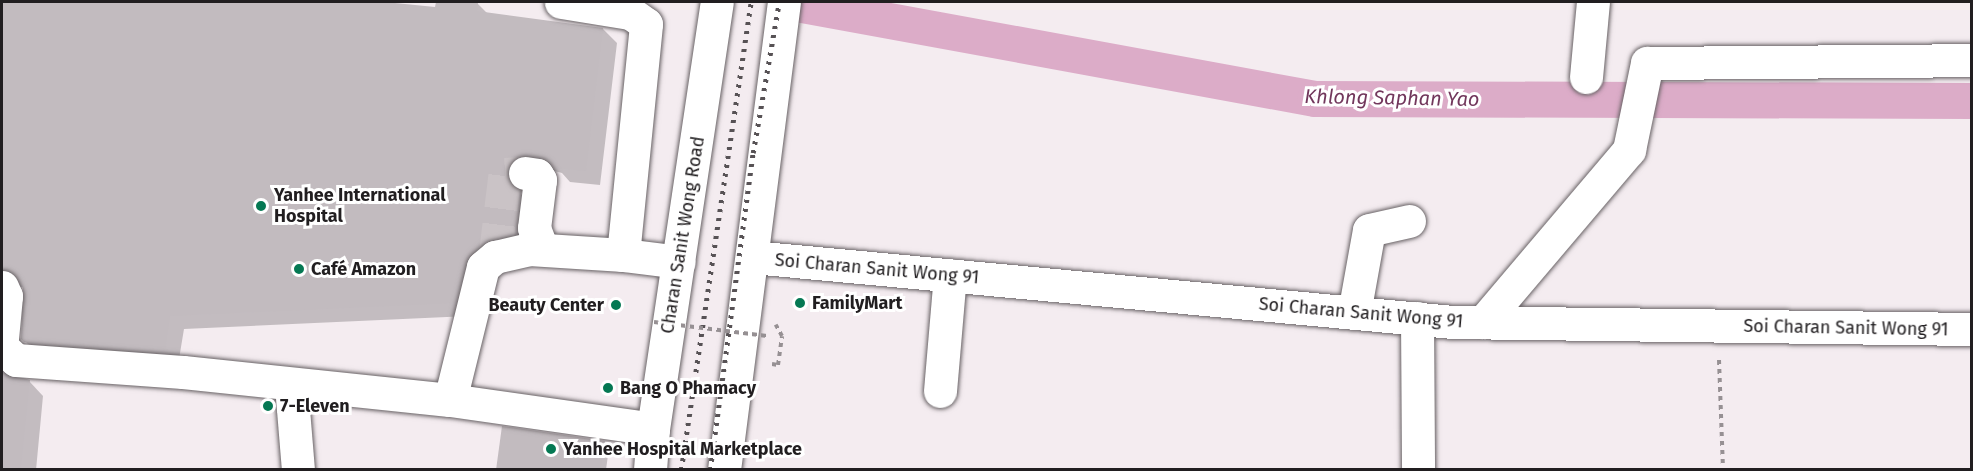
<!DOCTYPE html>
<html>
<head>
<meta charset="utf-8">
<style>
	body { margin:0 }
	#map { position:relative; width:1973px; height:471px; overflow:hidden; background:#f4ecf0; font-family:"Fira Sans",sans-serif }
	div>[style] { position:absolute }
	.shadow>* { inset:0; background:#0003 }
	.canal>* { height:36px; margin:-18px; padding:0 18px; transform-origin:18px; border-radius:18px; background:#dcacc8 }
	.building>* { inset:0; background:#c2bbbf }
	.minor-tunnel>* { height:33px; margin-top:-16.5px; transform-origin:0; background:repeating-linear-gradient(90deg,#cac3c6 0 33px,transparent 0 49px) }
	.path>* { height:4px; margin-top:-2px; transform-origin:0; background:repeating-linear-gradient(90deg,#969093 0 4.5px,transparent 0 9px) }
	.roads { filter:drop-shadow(0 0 2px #686265) drop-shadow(0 0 2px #686265) }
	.minor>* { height:33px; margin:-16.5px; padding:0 16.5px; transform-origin:16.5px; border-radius:16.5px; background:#fff }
	.major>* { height:33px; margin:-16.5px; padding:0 16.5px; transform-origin:16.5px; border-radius:16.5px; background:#fff }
	.rail>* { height:4.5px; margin-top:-2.25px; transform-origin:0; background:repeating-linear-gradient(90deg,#575255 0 3px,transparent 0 9px) }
	.path-bridge>* { height:4px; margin-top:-2px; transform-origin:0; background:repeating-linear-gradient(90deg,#969093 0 4.5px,transparent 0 9px) }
	.dots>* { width:16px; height:16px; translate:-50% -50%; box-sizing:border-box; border:3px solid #fff; border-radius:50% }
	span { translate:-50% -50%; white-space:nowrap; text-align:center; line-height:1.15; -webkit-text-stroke:6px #fff; paint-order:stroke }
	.poi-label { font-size:18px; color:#211e20; font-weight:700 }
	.left { translate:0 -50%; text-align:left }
	.right { translate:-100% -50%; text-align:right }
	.street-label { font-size:18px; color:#211e20 }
	.water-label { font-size:20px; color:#72375c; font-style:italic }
	.frame { position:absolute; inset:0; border:3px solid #211e20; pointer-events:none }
</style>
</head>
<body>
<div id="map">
	<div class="shadow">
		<i style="clip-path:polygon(2px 2px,371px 2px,437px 9px,438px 2px,462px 2px,477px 3px,488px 14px,603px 29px,617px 43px,600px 185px,570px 182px,562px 173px,543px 168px,525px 175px,521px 194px,533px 206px,530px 247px,505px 253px,469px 316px,184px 329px,178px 365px,40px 356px,22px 338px,25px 288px,9px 283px,2px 294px)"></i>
		<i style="clip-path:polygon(2px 373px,29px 381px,43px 396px,36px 470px,2px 470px)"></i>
		<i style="clip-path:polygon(604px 442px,609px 447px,606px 470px,498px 470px)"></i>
	</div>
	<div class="canal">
		<i style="left:786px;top:2px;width:538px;rotate:10.39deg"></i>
		<i style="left:1315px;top:99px;width:657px;rotate:0.17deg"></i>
	</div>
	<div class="building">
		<i style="clip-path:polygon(2px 2px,385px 2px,435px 7px,436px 2px,478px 2px,477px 11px,603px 28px,586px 171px,555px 168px,547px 159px,528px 154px,511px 161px,507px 179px,520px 191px,516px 233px,490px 239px,471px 253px,455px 303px,170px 316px,165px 352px,24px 342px,21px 339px,23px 288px,13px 272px,2px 269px)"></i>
		<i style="clip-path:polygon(2px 372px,30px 380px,21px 468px,2px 467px)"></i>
		<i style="clip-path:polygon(502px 426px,605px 441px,601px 470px,496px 470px)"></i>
	</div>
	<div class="minor-tunnel">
		<i style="left:495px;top:257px;width:84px;rotate:-83.1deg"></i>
		<i style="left:505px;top:174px;width:20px;rotate:-3deg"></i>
	</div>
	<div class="path">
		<i style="left:1719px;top:360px;width:110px;rotate:87.9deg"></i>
		<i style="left:772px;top:364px;width:6px;rotate:9deg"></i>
		<i style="left:778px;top:365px;width:29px;rotate:-82deg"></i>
		<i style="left:782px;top:336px;width:13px;rotate:-119deg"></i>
	</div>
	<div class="roads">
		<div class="minor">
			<i style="left:1586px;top:77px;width:75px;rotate:-84.7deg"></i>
			<i style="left:525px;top:173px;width:12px;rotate:9deg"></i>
			<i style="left:537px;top:175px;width:6px;rotate:59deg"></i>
			<i style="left:540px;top:180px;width:48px;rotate:97.1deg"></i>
			<i style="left:534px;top:228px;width:22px;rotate:69deg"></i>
			<i style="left:623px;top:255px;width:56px;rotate:7.1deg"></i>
			<i style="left:752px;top:257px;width:704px;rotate:5.3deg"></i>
			<i style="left:1453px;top:322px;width:519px;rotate:0.77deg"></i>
			<i style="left:2px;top:287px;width:10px;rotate:66deg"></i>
			<i style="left:6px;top:296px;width:42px;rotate:95.4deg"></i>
			<i style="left:1354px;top:313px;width:84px;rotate:-79.8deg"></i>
			<i style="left:1369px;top:230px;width:41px;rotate:-12.7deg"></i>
			<i style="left:1417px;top:318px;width:152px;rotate:89.6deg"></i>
			<i style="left:1483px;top:322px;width:226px;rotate:-49.7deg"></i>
			<i style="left:1629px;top:150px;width:89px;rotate:-78.3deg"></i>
			<i style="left:1647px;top:63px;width:325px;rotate:-0.5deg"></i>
			<i style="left:2px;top:347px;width:19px;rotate:43deg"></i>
			<i style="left:16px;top:360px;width:167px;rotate:4.1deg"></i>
			<i style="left:183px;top:372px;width:268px;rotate:6deg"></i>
			<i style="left:450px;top:400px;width:205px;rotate:8.1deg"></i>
			<i style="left:291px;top:385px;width:85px;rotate:85.3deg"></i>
			<i style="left:940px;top:391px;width:116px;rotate:-85.1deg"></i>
			<i style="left:450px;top:400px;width:137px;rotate:-76.1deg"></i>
			<i style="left:483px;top:267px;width:16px;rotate:-40deg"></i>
			<i style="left:495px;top:257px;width:36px;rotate:-13deg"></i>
			<i style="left:530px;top:249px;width:93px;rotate:3.7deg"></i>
			<i style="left:623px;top:255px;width:232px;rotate:-84.3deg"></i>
			<i style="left:646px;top:24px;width:19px;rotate:-145deg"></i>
			<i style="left:630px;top:13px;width:70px;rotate:-170.9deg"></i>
		</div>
		<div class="major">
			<i style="left:650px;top:470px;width:41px;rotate:-85.8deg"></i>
			<i style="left:653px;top:429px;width:432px;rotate:-81.5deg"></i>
			<i style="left:724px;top:470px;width:472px;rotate:-82.7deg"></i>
		</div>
	</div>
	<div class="rail">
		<i style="left:681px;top:470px;width:473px;rotate:-81.5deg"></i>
		<i style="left:710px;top:470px;width:320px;rotate:-82.3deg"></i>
		<i style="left:753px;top:153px;width:153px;rotate:-80.2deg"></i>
	</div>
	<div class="path-bridge">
		<i style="left:654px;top:322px;width:114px;rotate:7.1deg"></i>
	</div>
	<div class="dots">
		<i style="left:261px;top:206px;background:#057853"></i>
		<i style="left:299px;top:269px;background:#057853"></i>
		<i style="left:800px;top:303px;background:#057853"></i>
		<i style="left:616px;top:305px;background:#057853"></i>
		<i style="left:608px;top:388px;background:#057853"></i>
		<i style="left:268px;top:406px;background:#057853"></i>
		<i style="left:551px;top:449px;background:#057853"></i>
	</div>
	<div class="poi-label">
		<span class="left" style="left:274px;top:206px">Yanhee International<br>Hospital</span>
		<span class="left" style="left:311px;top:269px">Café Amazon</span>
		<span class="left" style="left:812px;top:303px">FamilyMart</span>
		<span class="right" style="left:604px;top:305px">Beauty Center</span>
		<span class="left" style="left:620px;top:388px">Bang O Phamacy</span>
		<span class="left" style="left:280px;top:406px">7-Eleven</span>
		<span class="left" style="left:563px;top:449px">Yanhee Hospital Marketplace</span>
	</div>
	<div class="street-label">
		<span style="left:683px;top:235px;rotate:-81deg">Charan Sanit Wong Road</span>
		<span style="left:877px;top:269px;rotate:5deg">Soi Charan Sanit Wong 91</span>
		<span style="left:1361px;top:313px;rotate:5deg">Soi Charan Sanit Wong 91</span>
		<span style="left:1846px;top:328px;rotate:1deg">Soi Charan Sanit Wong 91</span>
	</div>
	<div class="water-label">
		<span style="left:1392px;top:98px;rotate:1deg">Khlong Saphan Yao</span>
	</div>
	<div class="frame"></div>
</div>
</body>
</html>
